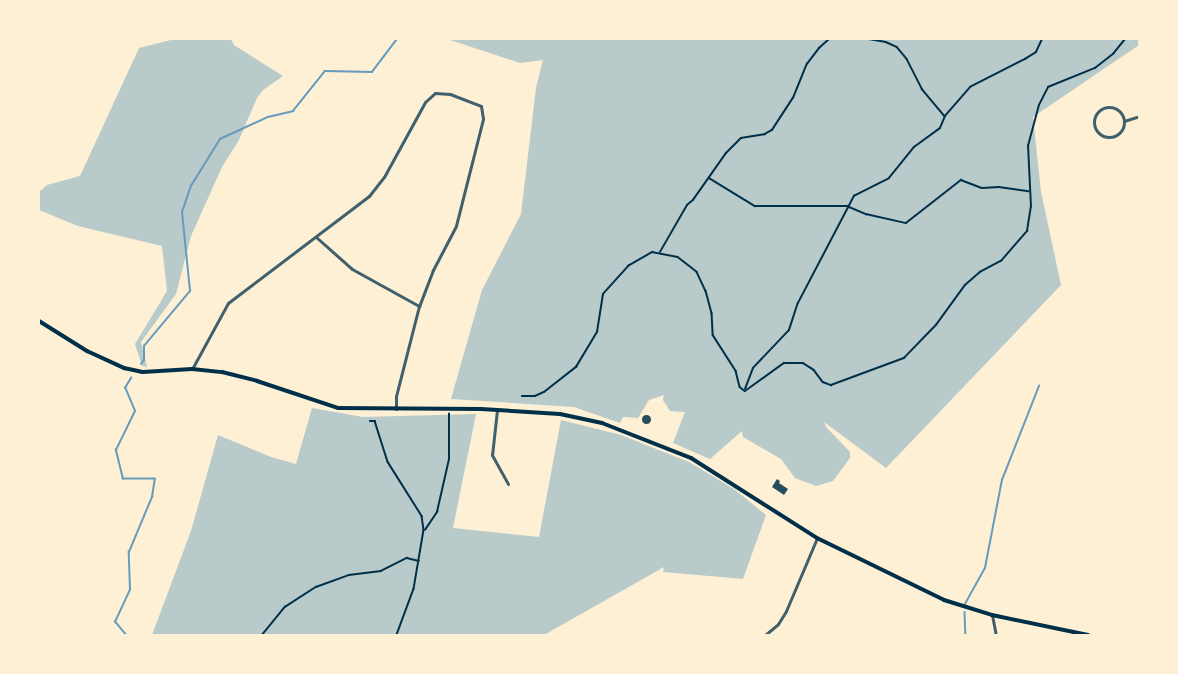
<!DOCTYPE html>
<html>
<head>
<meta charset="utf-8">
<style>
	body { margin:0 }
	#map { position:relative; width:1178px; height:674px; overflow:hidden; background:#fdf0d5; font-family:"PT Sans",sans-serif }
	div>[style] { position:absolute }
	.green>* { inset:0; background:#b9caca }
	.stream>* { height:1.5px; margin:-0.75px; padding:0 0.75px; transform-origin:0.75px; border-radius:0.75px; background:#669bbc }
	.building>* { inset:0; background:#264d5e }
	.round { border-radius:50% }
	.path>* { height:1.5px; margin:-0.75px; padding:0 0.75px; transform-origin:0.75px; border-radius:0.75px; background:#003049 }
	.minor>* { height:3px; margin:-1.5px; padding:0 1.5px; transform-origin:1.5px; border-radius:1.5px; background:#3f606c }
	.minor>.ring { margin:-1.5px; padding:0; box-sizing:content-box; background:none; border:3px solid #3f606c; border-radius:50% }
	.secondary>* { height:4px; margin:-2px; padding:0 2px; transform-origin:2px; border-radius:2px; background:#003049 }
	span { translate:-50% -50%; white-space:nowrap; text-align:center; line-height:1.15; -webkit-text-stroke:4.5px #fdf0d5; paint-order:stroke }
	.frame { position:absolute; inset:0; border:40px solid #fdf0d5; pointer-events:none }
</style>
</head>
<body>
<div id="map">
	<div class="green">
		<i style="clip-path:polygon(175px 39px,231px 39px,234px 45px,283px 76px,263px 90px,257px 98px,239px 140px,222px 167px,191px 236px,176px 294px,141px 342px,147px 367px,142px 366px,135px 344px,167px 291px,162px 246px,78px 226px,39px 210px,39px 192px,47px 185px,80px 176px,139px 48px)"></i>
		<i style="clip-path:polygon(447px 39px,1139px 39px,1139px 45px,1033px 117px,1041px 192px,1061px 285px,886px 468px,824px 422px,827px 428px,850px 452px,850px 458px,833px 481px,816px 486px,795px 478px,781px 459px,743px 437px,742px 431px,710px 459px,673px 443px,685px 412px,670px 411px,663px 400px,664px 395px,649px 400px,638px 418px,623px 417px,620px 423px,574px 407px,451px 399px,482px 290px,521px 214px,536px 88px,543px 60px,520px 63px)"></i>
		<i style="clip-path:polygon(312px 408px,363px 417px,476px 414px,453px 528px,539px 537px,561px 420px,621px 435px,689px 462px,734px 489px,766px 515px,743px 579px,663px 572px,664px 567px,544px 635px,152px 635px,191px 531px,218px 435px,271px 457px,296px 464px)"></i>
	</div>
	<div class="stream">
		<i style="left:141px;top:364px;width:5px;rotate:-53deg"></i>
		<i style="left:144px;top:360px;width:14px;rotate:-90deg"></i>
		<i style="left:144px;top:346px;width:72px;rotate:-50.1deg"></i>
		<i style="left:190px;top:291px;width:79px;rotate:-95.8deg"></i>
		<i style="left:182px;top:212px;width:28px;rotate:-71deg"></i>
		<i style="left:191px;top:186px;width:55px;rotate:-58.3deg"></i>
		<i style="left:220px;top:139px;width:53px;rotate:-24.6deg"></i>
		<i style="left:268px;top:117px;width:26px;rotate:-13deg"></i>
		<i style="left:293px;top:111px;width:51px;rotate:-51.3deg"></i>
		<i style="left:325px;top:71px;width:47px;rotate:1.2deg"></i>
		<i style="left:372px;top:72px;width:41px;rotate:-52.9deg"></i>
		<i style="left:965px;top:604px;width:41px;rotate:-60.9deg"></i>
		<i style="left:985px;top:568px;width:90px;rotate:-79.1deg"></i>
		<i style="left:1002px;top:480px;width:101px;rotate:-68.5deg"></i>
		<i style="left:965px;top:612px;width:23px;rotate:88deg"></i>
		<i style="left:126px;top:635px;width:17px;rotate:-130deg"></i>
		<i style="left:115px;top:622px;width:35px;rotate:-65deg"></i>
		<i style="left:130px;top:590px;width:38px;rotate:-92deg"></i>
		<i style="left:129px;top:552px;width:60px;rotate:-67.3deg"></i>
		<i style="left:152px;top:497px;width:18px;rotate:-81deg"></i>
		<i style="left:155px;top:479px;width:32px;rotate:180deg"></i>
		<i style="left:123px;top:479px;width:30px;rotate:-104deg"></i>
		<i style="left:116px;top:450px;width:43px;rotate:-64deg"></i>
		<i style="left:135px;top:411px;width:25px;rotate:-113deg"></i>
		<i style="left:125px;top:388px;width:12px;rotate:-59deg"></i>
	</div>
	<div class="building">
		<i class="round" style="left:641.5px;top:414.5px;width:9px;height:9px"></i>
		<i style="clip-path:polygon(777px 479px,780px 481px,779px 483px,788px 489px,784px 495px,772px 487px)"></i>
	</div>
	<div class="path">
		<i style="left:869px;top:39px;width:17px;rotate:10deg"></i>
		<i style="left:886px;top:42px;width:12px;rotate:24deg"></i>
		<i style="left:897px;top:47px;width:16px;rotate:50deg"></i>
		<i style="left:907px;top:59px;width:34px;rotate:63deg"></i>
		<i style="left:922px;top:89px;width:35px;rotate:50deg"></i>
		<i style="left:945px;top:116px;width:38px;rotate:-49deg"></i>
		<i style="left:970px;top:87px;width:62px;rotate:-27deg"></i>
		<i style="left:1025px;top:59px;width:13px;rotate:-32deg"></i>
		<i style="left:1036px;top:52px;width:14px;rotate:-65deg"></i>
		<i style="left:709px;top:178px;width:54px;rotate:31.3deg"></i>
		<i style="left:755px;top:206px;width:92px"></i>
		<i style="left:847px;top:206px;width:21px;rotate:23deg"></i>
		<i style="left:866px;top:214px;width:41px;rotate:12.7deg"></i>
		<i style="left:906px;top:223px;width:70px;rotate:-38deg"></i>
		<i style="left:961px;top:180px;width:22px;rotate:21deg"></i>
		<i style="left:982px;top:188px;width:17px;rotate:-3deg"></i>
		<i style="left:999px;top:187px;width:30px;rotate:8deg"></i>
		<i style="left:660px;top:252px;width:54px;rotate:-60.1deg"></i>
		<i style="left:687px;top:205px;width:8px;rotate:-40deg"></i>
		<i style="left:693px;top:200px;width:57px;rotate:-54.9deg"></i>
		<i style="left:726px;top:153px;width:21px;rotate:-45deg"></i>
		<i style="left:741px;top:138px;width:24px;rotate:-9deg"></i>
		<i style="left:765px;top:134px;width:8px;rotate:-30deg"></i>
		<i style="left:772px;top:130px;width:38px;rotate:-57deg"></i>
		<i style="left:793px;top:98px;width:37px;rotate:-68deg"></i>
		<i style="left:807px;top:64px;width:20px;rotate:-53deg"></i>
		<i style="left:819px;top:48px;width:13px;rotate:-42deg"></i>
		<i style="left:745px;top:389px;width:22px;rotate:-69deg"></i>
		<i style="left:753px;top:368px;width:52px;rotate:-46.5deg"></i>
		<i style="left:789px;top:330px;width:28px;rotate:-72deg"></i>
		<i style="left:798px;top:303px;width:121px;rotate:-62.4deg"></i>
		<i style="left:854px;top:196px;width:39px;rotate:-27deg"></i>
		<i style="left:889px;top:178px;width:40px;rotate:-51deg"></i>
		<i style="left:914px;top:147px;width:32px;rotate:-36deg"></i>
		<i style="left:940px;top:128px;width:13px;rotate:-67deg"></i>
		<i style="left:522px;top:396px;width:13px"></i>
		<i style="left:535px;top:396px;width:10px;rotate:-24deg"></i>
		<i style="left:544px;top:392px;width:41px;rotate:-38deg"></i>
		<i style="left:576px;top:367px;width:41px;rotate:-59deg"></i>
		<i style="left:597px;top:332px;width:38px;rotate:-81deg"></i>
		<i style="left:603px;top:294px;width:38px;rotate:-48deg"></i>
		<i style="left:628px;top:266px;width:28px;rotate:-30deg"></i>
		<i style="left:652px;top:252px;width:26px;rotate:11deg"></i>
		<i style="left:678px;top:257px;width:24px;rotate:38deg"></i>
		<i style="left:697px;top:272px;width:21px;rotate:65deg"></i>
		<i style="left:706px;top:291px;width:23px;rotate:75deg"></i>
		<i style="left:712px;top:313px;width:22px;rotate:87deg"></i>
		<i style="left:713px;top:335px;width:43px;rotate:57.4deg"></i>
		<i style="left:736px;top:371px;width:16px;rotate:76deg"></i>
		<i style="left:740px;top:387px;width:6px;rotate:39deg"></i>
		<i style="left:745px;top:391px;width:48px;rotate:-35.7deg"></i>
		<i style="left:784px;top:363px;width:19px"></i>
		<i style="left:803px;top:363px;width:13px;rotate:32deg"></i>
		<i style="left:814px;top:370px;width:15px;rotate:53deg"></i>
		<i style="left:823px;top:382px;width:9px;rotate:21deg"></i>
		<i style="left:831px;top:385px;width:78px;rotate:-20.3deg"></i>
		<i style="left:904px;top:358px;width:46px;rotate:-45.9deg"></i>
		<i style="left:936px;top:325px;width:49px;rotate:-54.1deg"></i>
		<i style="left:965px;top:285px;width:20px;rotate:-41deg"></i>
		<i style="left:980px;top:272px;width:24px;rotate:-28deg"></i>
		<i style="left:1001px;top:261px;width:40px;rotate:-49deg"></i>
		<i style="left:1027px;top:231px;width:24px;rotate:-81deg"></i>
		<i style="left:1031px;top:207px;width:61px;rotate:-92.8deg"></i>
		<i style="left:1028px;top:146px;width:42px;rotate:-75deg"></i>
		<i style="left:1039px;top:105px;width:20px;rotate:-63deg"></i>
		<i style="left:1048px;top:87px;width:51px;rotate:-22deg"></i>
		<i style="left:1095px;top:68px;width:23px;rotate:-38deg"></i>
		<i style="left:1113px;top:54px;width:19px;rotate:-51deg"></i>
		<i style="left:370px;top:421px;width:5px"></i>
		<i style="left:375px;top:421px;width:43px;rotate:72.4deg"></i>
		<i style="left:388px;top:462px;width:64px;rotate:57.8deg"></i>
		<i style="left:422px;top:516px;width:14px;rotate:82deg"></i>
		<i style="left:424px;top:530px;width:60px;rotate:99.6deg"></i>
		<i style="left:414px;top:589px;width:49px;rotate:110.3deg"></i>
		<i style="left:425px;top:530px;width:22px;rotate:-56deg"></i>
		<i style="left:437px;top:512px;width:54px;rotate:-77.2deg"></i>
		<i style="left:449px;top:459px;width:45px;rotate:-90deg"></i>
		<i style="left:262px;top:635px;width:36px;rotate:-51deg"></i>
		<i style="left:285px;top:607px;width:37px;rotate:-33deg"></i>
		<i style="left:316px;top:587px;width:35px;rotate:-20deg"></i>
		<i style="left:349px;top:575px;width:32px;rotate:-7deg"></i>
		<i style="left:381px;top:571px;width:29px;rotate:-27deg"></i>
		<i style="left:407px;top:558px;width:12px;rotate:14deg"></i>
	</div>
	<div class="minor">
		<i class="ring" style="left:1094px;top:107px;width:27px;height:27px"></i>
		<i style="left:1124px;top:121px;width:16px;rotate:-18deg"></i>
		<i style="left:316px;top:237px;width:48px;rotate:41.6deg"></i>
		<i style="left:352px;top:269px;width:77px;rotate:28.9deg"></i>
		<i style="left:192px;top:369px;width:75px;rotate:-61.4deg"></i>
		<i style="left:228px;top:303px;width:177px;rotate:-37.2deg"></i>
		<i style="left:369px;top:196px;width:24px;rotate:-52deg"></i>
		<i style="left:384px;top:177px;width:85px;rotate:-61.3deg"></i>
		<i style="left:425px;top:102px;width:13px;rotate:-42deg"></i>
		<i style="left:435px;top:93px;width:15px;rotate:4deg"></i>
		<i style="left:450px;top:94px;width:33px;rotate:21deg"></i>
		<i style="left:481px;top:106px;width:13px;rotate:81deg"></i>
		<i style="left:483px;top:119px;width:110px;rotate:104.2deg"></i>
		<i style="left:456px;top:226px;width:50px;rotate:117.6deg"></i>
		<i style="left:433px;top:270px;width:39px;rotate:111deg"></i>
		<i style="left:419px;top:306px;width:93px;rotate:104.3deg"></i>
		<i style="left:396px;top:396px;width:13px;rotate:90deg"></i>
		<i style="left:497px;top:410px;width:45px;rotate:96.3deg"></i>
		<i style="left:492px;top:455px;width:33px;rotate:61deg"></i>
		<i style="left:992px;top:615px;width:20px;rotate:79deg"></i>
		<i style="left:765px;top:635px;width:17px;rotate:-40deg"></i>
		<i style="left:778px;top:624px;width:15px;rotate:-58deg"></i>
		<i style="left:786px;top:611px;width:79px;rotate:-67deg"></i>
	</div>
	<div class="secondary">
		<i style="left:39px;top:321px;width:57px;rotate:32deg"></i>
		<i style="left:87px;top:351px;width:41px;rotate:24.7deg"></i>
		<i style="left:124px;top:368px;width:19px;rotate:12deg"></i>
		<i style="left:143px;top:372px;width:49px;rotate:-3.5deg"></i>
		<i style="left:192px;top:369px;width:30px;rotate:6deg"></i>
		<i style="left:222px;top:372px;width:36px;rotate:14deg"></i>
		<i style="left:257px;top:381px;width:85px;rotate:18.4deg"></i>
		<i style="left:338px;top:408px;width:143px;rotate:0.4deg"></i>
		<i style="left:481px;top:409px;width:79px;rotate:3.6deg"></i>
		<i style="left:560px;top:414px;width:43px;rotate:12.1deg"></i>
		<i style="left:602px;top:423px;width:96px;rotate:21.5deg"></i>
		<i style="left:691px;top:458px;width:149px;rotate:32.4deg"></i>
		<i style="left:817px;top:538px;width:141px;rotate:26deg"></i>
		<i style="left:944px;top:600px;width:50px;rotate:17.4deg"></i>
		<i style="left:992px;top:615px;width:98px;rotate:11.8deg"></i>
	</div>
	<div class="frame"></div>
</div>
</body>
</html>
